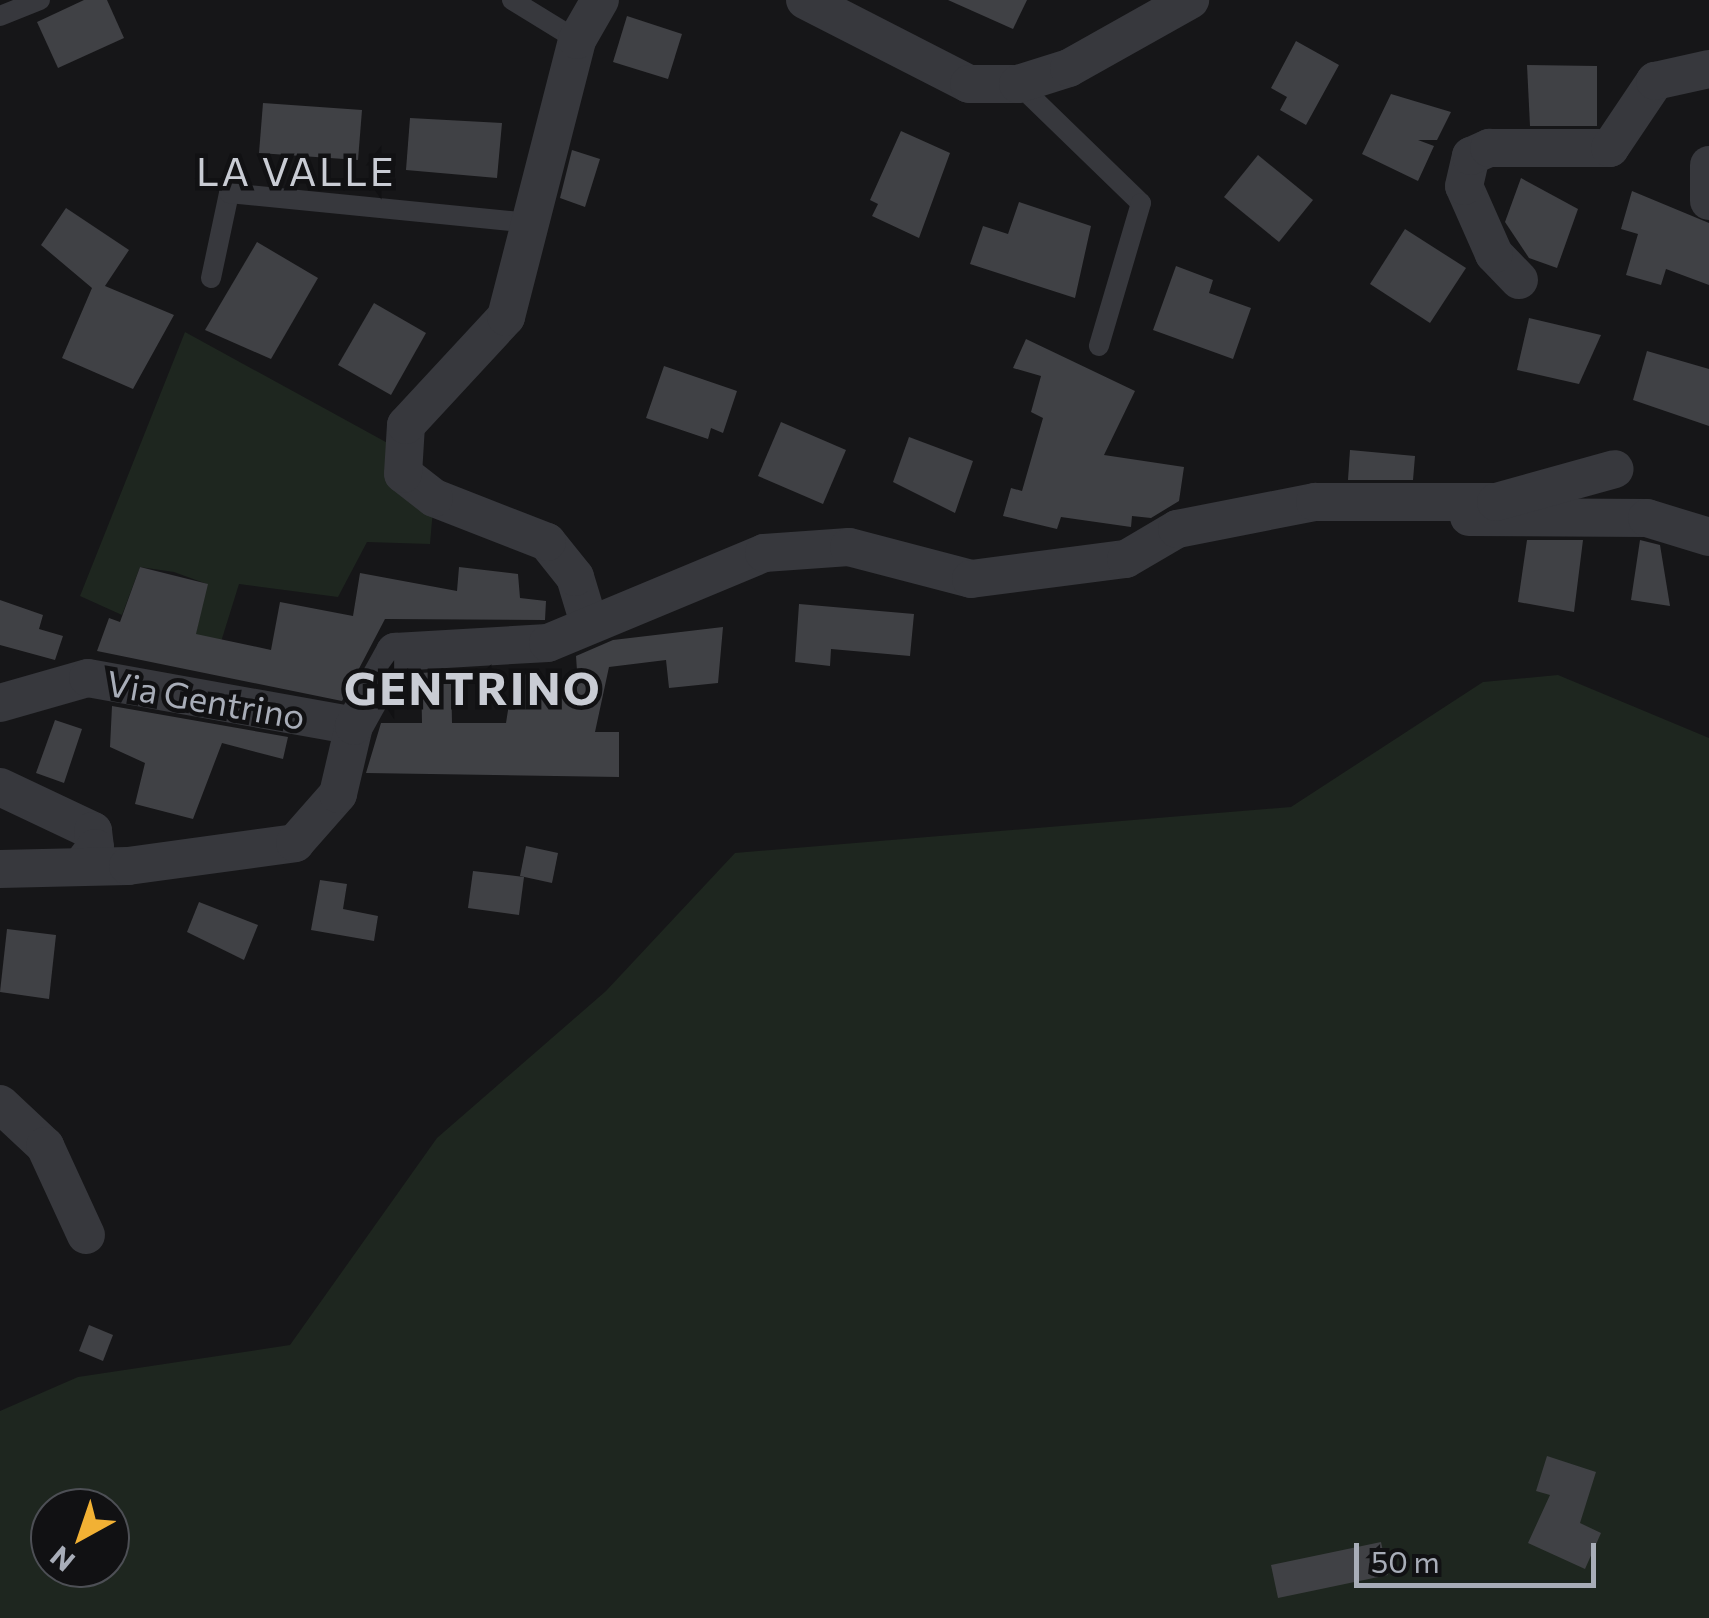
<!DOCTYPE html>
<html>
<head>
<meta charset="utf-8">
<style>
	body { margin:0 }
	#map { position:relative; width:1709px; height:1618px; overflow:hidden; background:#161618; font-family:Commissioner,sans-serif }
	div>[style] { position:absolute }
	.green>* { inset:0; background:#1e261f }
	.building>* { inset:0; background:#404145 }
	.service>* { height:20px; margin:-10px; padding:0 10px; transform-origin:10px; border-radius:10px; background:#37383d }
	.minor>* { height:38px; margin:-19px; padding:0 19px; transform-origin:19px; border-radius:19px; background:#37383d }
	span { translate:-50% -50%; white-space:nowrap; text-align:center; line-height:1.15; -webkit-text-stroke:9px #111113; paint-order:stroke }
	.street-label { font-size:35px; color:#a8adb8 }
	.quarter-label { font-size:40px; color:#c9ccd4; letter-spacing:2.5px }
	.district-label { font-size:45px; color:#c9ccd4; font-weight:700; letter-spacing:2.5px }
	.north { position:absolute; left:30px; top:1488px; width:100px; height:100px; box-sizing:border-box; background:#111113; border:2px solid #4d4f55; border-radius:50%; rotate:220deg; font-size:28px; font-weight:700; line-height:40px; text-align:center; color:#a8adb8 }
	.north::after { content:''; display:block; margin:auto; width:35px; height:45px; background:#f2b134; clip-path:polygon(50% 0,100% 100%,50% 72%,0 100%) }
	.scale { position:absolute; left:1354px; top:1543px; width:242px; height:45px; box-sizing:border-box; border:5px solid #a8adb8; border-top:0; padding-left:12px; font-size:30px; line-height:35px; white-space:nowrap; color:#a8adb8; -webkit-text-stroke:8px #111113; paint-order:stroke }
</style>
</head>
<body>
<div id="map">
	<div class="green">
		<i style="clip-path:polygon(185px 332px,404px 452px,434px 498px,430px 544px,367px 542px,338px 597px,239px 584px,220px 645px,195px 637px,207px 584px,174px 572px,140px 567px,122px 615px,80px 596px)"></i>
		<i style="clip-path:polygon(evenodd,1558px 675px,1709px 738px,1709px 1618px,0 1618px,0 1411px,78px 1377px,290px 1345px,437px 1138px,606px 991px,735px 853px,1291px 807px,1483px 682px,1558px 675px,50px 1508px,110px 1508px,110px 1568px,50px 1568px,50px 1508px)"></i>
	</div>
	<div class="building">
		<i style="clip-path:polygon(84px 0,107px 0,124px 38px,58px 68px,37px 22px)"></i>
		<i style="clip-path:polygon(948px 0,1027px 0,1013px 29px)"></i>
		<i style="clip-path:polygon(627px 16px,682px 34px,668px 79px,613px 62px)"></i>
		<i style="clip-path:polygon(1296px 41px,1339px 65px,1306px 125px,1280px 110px,1287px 97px,1271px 88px)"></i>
		<i style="clip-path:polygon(1527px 65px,1597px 66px,1597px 126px,1530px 126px)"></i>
		<i style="clip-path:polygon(1391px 94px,1451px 112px,1437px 140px,1418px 140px,1434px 146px,1418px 181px,1362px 154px)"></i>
		<i style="clip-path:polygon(263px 103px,362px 110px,358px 160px,259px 153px)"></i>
		<i style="clip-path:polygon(410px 118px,502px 123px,497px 178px,406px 170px)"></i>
		<i style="clip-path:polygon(901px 131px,950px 153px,919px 238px,872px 216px,878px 204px,870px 200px)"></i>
		<i style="clip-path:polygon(572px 150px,600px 159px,585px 207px,560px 198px)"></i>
		<i style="clip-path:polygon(1258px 155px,1313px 200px,1279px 242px,1224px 197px)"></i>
		<i style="clip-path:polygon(1521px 178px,1578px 209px,1557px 268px,1529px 258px,1505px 222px)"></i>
		<i style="clip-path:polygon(1632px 191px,1709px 223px,1709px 285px,1666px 269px,1661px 285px,1626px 275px,1638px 234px,1621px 229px)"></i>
		<i style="clip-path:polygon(1019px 202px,1091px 226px,1075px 298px,970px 264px,983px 226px,1008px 234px)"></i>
		<i style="clip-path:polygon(66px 208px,129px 250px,105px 286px,174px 315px,133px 389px,62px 358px,92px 288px,41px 245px)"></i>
		<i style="clip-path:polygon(1405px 229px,1466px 268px,1430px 323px,1370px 284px)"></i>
		<i style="clip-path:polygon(257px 242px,318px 278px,271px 359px,205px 330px)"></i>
		<i style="clip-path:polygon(1176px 266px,1213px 280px,1209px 293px,1251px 308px,1233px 359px,1153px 330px)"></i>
		<i style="clip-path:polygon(374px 303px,426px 333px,391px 395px,338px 365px)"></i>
		<i style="clip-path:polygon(1529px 318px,1601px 335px,1579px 384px,1517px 370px)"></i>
		<i style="clip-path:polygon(1026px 339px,1135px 391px,1104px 455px,1184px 467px,1179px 501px,1151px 518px,1132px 516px,1131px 527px,1061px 517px,1057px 529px,1003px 516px,1011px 488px,1022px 491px,1043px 418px,1031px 412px,1041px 376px,1013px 368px)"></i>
		<i style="clip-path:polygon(1647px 351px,1709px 369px,1709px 426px,1633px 400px)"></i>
		<i style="clip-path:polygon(664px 366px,737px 391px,723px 433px,711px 428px,708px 439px,646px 418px)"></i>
		<i style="clip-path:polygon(781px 422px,846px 450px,823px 504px,758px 476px)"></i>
		<i style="clip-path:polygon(909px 437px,973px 461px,955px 513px,893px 482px)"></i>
		<i style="clip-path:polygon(1350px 450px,1415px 456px,1413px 480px,1348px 480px)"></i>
		<i style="clip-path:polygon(1527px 540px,1583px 540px,1574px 612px,1518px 602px)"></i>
		<i style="clip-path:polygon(1640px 540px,1660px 545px,1670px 606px,1631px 600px)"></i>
		<i style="clip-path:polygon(140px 567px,208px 584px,196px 634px,271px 650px,280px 602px,353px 616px,360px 573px,457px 591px,459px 567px,518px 574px,520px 598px,546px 601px,545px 620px,385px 619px,342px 701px,97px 651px,109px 618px,120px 622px)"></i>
		<i style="clip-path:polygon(0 600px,43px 615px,39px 629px,63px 636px,55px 660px,0 645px)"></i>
		<i style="clip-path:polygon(799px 604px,914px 614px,910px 656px,831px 649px,830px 666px,795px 662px)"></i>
		<i style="clip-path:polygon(723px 627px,718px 683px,669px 688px,666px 660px,609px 667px,595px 732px,619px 732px,619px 777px,366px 773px,381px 723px,422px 723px,421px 673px,451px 671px,452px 723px,506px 723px,514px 672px,578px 686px,576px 656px,613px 640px)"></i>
		<i style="clip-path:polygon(112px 706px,288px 737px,283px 759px,222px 743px,193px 819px,135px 804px,145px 763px,110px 747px)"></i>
		<i style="clip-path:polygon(55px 720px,82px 729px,64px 783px,36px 773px)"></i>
		<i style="clip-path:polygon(526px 846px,558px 853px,552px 883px,520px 876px)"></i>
		<i style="clip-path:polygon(473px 871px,524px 877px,519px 915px,468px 908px)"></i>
		<i style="clip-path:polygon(320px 880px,347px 884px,343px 909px,378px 916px,374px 941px,311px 930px)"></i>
		<i style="clip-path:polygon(199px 902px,258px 925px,244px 960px,187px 932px)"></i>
		<i style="clip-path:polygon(7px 929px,56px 935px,49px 999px,0 992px)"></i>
		<i style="clip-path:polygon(89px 1325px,113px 1335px,103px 1361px,79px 1351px)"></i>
		<i style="clip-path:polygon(1547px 1456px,1596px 1472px,1580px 1523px,1601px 1533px,1585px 1569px,1528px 1543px,1550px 1495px,1536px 1491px)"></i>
		<i style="clip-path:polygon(1381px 1542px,1388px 1575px,1278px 1598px,1271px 1565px)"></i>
	</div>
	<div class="service">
		<i style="left:512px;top:0;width:76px;rotate:31.6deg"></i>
		<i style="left:0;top:16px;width:43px;rotate:-21.8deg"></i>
		<i style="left:1018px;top:84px;width:171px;rotate:44.1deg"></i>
		<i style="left:1141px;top:203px;width:149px;rotate:106.4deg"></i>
		<i style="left:211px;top:278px;width:87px;rotate:-78deg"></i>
		<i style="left:229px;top:193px;width:302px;rotate:5.7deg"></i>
	</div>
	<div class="minor">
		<i style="left:805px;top:0;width:184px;rotate:27.1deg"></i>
		<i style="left:969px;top:84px;width:49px"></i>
		<i style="left:1018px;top:84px;width:53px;rotate:-17.4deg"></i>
		<i style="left:1069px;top:68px;width:139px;rotate:-29.3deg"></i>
		<i style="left:1709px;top:165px;width:36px;rotate:90deg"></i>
		<i style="left:1519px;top:280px;width:36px;rotate:-134deg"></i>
		<i style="left:1494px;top:254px;width:74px;rotate:-113.8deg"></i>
		<i style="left:1464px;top:186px;width:31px;rotate:-77deg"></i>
		<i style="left:1471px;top:156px;width:20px;rotate:-24deg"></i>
		<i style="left:1489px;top:148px;width:121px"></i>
		<i style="left:1610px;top:148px;width:81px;rotate:-56.1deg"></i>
		<i style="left:1655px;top:81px;width:55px;rotate:-12.5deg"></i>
		<i style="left:1469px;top:517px;width:178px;rotate:0.3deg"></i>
		<i style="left:1647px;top:518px;width:65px;rotate:17deg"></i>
		<i style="left:588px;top:620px;width:45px;rotate:-106.8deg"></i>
		<i style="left:575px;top:577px;width:45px;rotate:-128.7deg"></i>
		<i style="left:547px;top:542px;width:121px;rotate:-158.7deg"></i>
		<i style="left:434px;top:498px;width:39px;rotate:-142deg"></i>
		<i style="left:403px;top:474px;width:49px;rotate:-86.5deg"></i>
		<i style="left:406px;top:425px;width:147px;rotate:-47.2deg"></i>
		<i style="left:506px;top:317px;width:286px;rotate:-75.6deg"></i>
		<i style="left:577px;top:40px;width:46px;rotate:-60.1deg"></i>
		<i style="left:0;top:703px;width:91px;rotate:-15.9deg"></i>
		<i style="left:88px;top:678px;width:270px;rotate:10.2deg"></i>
		<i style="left:0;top:787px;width:103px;rotate:25.3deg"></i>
		<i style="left:93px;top:831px;width:17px;rotate:83deg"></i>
		<i style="left:95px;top:848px;width:20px;rotate:127deg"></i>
		<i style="left:0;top:869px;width:128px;rotate:-1.3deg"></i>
		<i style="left:128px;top:866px;width:169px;rotate:-7.8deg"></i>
		<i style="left:295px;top:843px;width:65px;rotate:-48.7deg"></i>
		<i style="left:338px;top:794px;width:70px;rotate:-76.8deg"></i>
		<i style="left:354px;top:726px;width:85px;rotate:-61deg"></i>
		<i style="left:395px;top:652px;width:153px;rotate:-3.4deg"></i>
		<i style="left:548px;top:643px;width:234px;rotate:-22.6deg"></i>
		<i style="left:764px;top:553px;width:85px;rotate:-4deg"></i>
		<i style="left:849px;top:547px;width:126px;rotate:14.7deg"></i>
		<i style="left:971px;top:579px;width:156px;rotate:-7.4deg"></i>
		<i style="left:1126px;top:559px;width:59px;rotate:-30.5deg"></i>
		<i style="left:1177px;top:529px;width:141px;rotate:-11.1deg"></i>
		<i style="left:1315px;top:502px;width:181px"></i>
		<i style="left:1496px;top:502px;width:123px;rotate:-15.5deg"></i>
		<i style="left:0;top:1104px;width:62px;rotate:43deg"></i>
		<i style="left:45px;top:1146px;width:98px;rotate:65.3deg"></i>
	</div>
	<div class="street-label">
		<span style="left:206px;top:699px;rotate:10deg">Via Gentrino</span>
	</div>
	<div class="quarter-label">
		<span style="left:296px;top:170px">LA VALLE</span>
	</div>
	<div class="district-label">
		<span style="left:473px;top:687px">GENTRINO</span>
	</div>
	<div class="north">N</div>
	<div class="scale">50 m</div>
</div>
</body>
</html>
